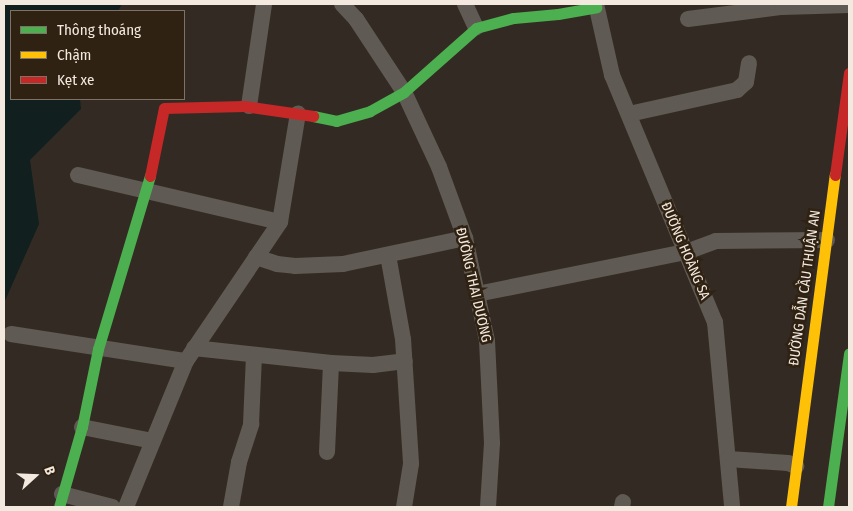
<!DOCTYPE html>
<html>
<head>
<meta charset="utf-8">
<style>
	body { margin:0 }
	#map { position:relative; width:853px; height:511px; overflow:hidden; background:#332b23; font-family:"Fira Sans Condensed",sans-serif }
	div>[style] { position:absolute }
	.water>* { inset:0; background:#111f1e }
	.street>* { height:16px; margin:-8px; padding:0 8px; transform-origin:8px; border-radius:8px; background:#605a54 }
	.fast>* { height:11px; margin:-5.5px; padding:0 5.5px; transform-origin:5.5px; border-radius:5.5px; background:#4caf50 }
	.slow>* { height:11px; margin:-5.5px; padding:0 5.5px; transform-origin:5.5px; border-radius:5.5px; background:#ffc107 }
	.jam>* { height:11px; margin:-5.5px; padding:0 5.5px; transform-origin:5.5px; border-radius:5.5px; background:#c62828 }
	span { translate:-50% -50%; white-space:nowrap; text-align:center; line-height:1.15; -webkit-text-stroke:5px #302212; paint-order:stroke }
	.street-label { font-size:14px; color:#f3e9df }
	.frame { position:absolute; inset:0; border:5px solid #f3e9df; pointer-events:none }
	.legend { position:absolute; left:10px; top:10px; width:175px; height:90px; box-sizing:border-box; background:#302212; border:1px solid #7e7264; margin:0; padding:6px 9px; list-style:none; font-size:15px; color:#f3e9df }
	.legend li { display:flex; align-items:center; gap:10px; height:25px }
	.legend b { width:25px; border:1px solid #7e7264 }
	.north { position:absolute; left:10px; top:451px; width:50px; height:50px; -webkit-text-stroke:4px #302212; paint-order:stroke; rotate:70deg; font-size:14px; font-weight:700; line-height:20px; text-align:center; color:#f3e9df }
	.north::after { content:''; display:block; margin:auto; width:18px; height:22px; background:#f3e9df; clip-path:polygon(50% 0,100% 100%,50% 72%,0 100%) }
</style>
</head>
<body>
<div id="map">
	<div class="water">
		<i style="clip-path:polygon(4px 4px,122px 4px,118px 11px,11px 11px,11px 99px,80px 99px,81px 109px,30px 160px,39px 224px,4px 303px)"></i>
	</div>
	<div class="street">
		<i style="left:342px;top:4px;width:21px;rotate:47deg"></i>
		<i style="left:356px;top:19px;width:87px;rotate:56.7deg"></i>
		<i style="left:404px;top:92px;width:83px;rotate:65deg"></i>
		<i style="left:439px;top:167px;width:76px;rotate:69.9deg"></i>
		<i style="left:465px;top:238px;width:105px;rotate:77.9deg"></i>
		<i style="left:487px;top:341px;width:102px;rotate:87.2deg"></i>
		<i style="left:492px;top:443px;width:64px;rotate:93.6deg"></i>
		<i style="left:465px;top:4px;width:26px;rotate:65deg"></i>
		<i style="left:596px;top:4px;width:73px;rotate:77.3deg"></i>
		<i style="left:612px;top:75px;width:268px;rotate:67.4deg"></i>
		<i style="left:715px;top:322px;width:186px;rotate:84.7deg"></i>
		<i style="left:688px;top:19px;width:95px;rotate:-7.3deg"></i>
		<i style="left:782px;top:7px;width:67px;rotate:-1.7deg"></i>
		<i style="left:249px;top:106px;width:103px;rotate:-81.6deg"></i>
		<i style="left:629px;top:114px;width:111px;rotate:-12.5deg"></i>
		<i style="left:737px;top:90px;width:12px;rotate:-42deg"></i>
		<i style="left:746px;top:82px;width:19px;rotate:-81deg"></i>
		<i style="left:78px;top:175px;width:207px;rotate:13.1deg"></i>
		<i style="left:388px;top:255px;width:85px;rotate:79.9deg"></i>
		<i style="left:403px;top:339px;width:125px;rotate:86.3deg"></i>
		<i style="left:411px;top:464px;width:44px;rotate:99.2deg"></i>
		<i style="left:256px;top:257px;width:22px;rotate:18deg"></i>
		<i style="left:277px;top:264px;width:18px;rotate:6deg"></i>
		<i style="left:295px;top:266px;width:48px;rotate:-2.4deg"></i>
		<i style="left:343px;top:264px;width:125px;rotate:-12deg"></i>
		<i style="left:477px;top:294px;width:213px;rotate:-11.4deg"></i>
		<i style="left:686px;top:252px;width:32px;rotate:-20deg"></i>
		<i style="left:716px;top:241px;width:111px;rotate:-0.5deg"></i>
		<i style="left:11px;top:334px;width:177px;rotate:8.8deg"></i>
		<i style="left:194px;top:348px;width:138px;rotate:6.2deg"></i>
		<i style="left:331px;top:363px;width:42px;rotate:2.7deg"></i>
		<i style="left:373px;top:365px;width:32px;rotate:-7deg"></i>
		<i style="left:82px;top:427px;width:72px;rotate:11.2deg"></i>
		<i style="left:327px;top:452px;width:89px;rotate:-87.4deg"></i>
		<i style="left:728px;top:459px;width:60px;rotate:3.8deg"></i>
		<i style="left:788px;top:463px;width:9px;rotate:21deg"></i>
		<i style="left:62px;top:494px;width:52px;rotate:14.6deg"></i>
		<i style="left:126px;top:507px;width:158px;rotate:-67.7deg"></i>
		<i style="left:186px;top:361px;width:168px;rotate:-55.9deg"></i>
		<i style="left:280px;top:222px;width:110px;rotate:-80.6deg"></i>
		<i style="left:231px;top:507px;width:46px;rotate:-79.9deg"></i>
		<i style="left:239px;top:462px;width:40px;rotate:-72deg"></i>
		<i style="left:251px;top:424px;width:68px;rotate:-87.5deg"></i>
		<i style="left:622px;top:507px;width:5px;rotate:-79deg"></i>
	</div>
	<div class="fast">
		<i style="left:313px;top:116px;width:24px;rotate:12deg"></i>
		<i style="left:336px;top:121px;width:35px;rotate:-16deg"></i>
		<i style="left:370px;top:111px;width:39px;rotate:-29deg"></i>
		<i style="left:404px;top:92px;width:96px;rotate:-41.6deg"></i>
		<i style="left:476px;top:28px;width:39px;rotate:-15deg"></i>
		<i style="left:514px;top:18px;width:44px;rotate:-5.2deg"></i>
		<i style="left:558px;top:14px;width:39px;rotate:-10deg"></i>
		<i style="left:59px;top:507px;width:83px;rotate:-74deg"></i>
		<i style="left:82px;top:427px;width:80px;rotate:-78.4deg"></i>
		<i style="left:98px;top:349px;width:181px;rotate:-73.3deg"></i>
		<i style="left:828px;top:507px;width:155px;rotate:-82.2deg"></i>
	</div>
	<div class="slow">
		<i style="left:791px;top:507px;width:335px;rotate:-82.5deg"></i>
	</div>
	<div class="jam">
		<i style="left:835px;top:175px;width:103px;rotate:-82.2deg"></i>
		<i style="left:150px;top:176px;width:69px;rotate:-78.4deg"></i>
		<i style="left:164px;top:108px;width:80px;rotate:-1.4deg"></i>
		<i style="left:244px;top:106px;width:70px;rotate:8.2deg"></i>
	</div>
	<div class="street-label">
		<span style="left:685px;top:251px;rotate:67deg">ĐƯỜNG HOÀNG SA</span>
		<span style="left:473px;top:285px;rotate:77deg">ĐƯỜNG THAI DƯƠNG</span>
		<span style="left:805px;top:288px;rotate:-82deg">ĐƯỜNG DẪN CẦU THUẬN AN</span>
	</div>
	<div class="frame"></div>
	<ul class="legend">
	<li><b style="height:6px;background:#4caf50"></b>Thông thoáng</li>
	<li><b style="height:6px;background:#ffc107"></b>Chậm</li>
	<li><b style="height:6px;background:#c62828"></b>Kẹt xe</li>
	</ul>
	<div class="north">B</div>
</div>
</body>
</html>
